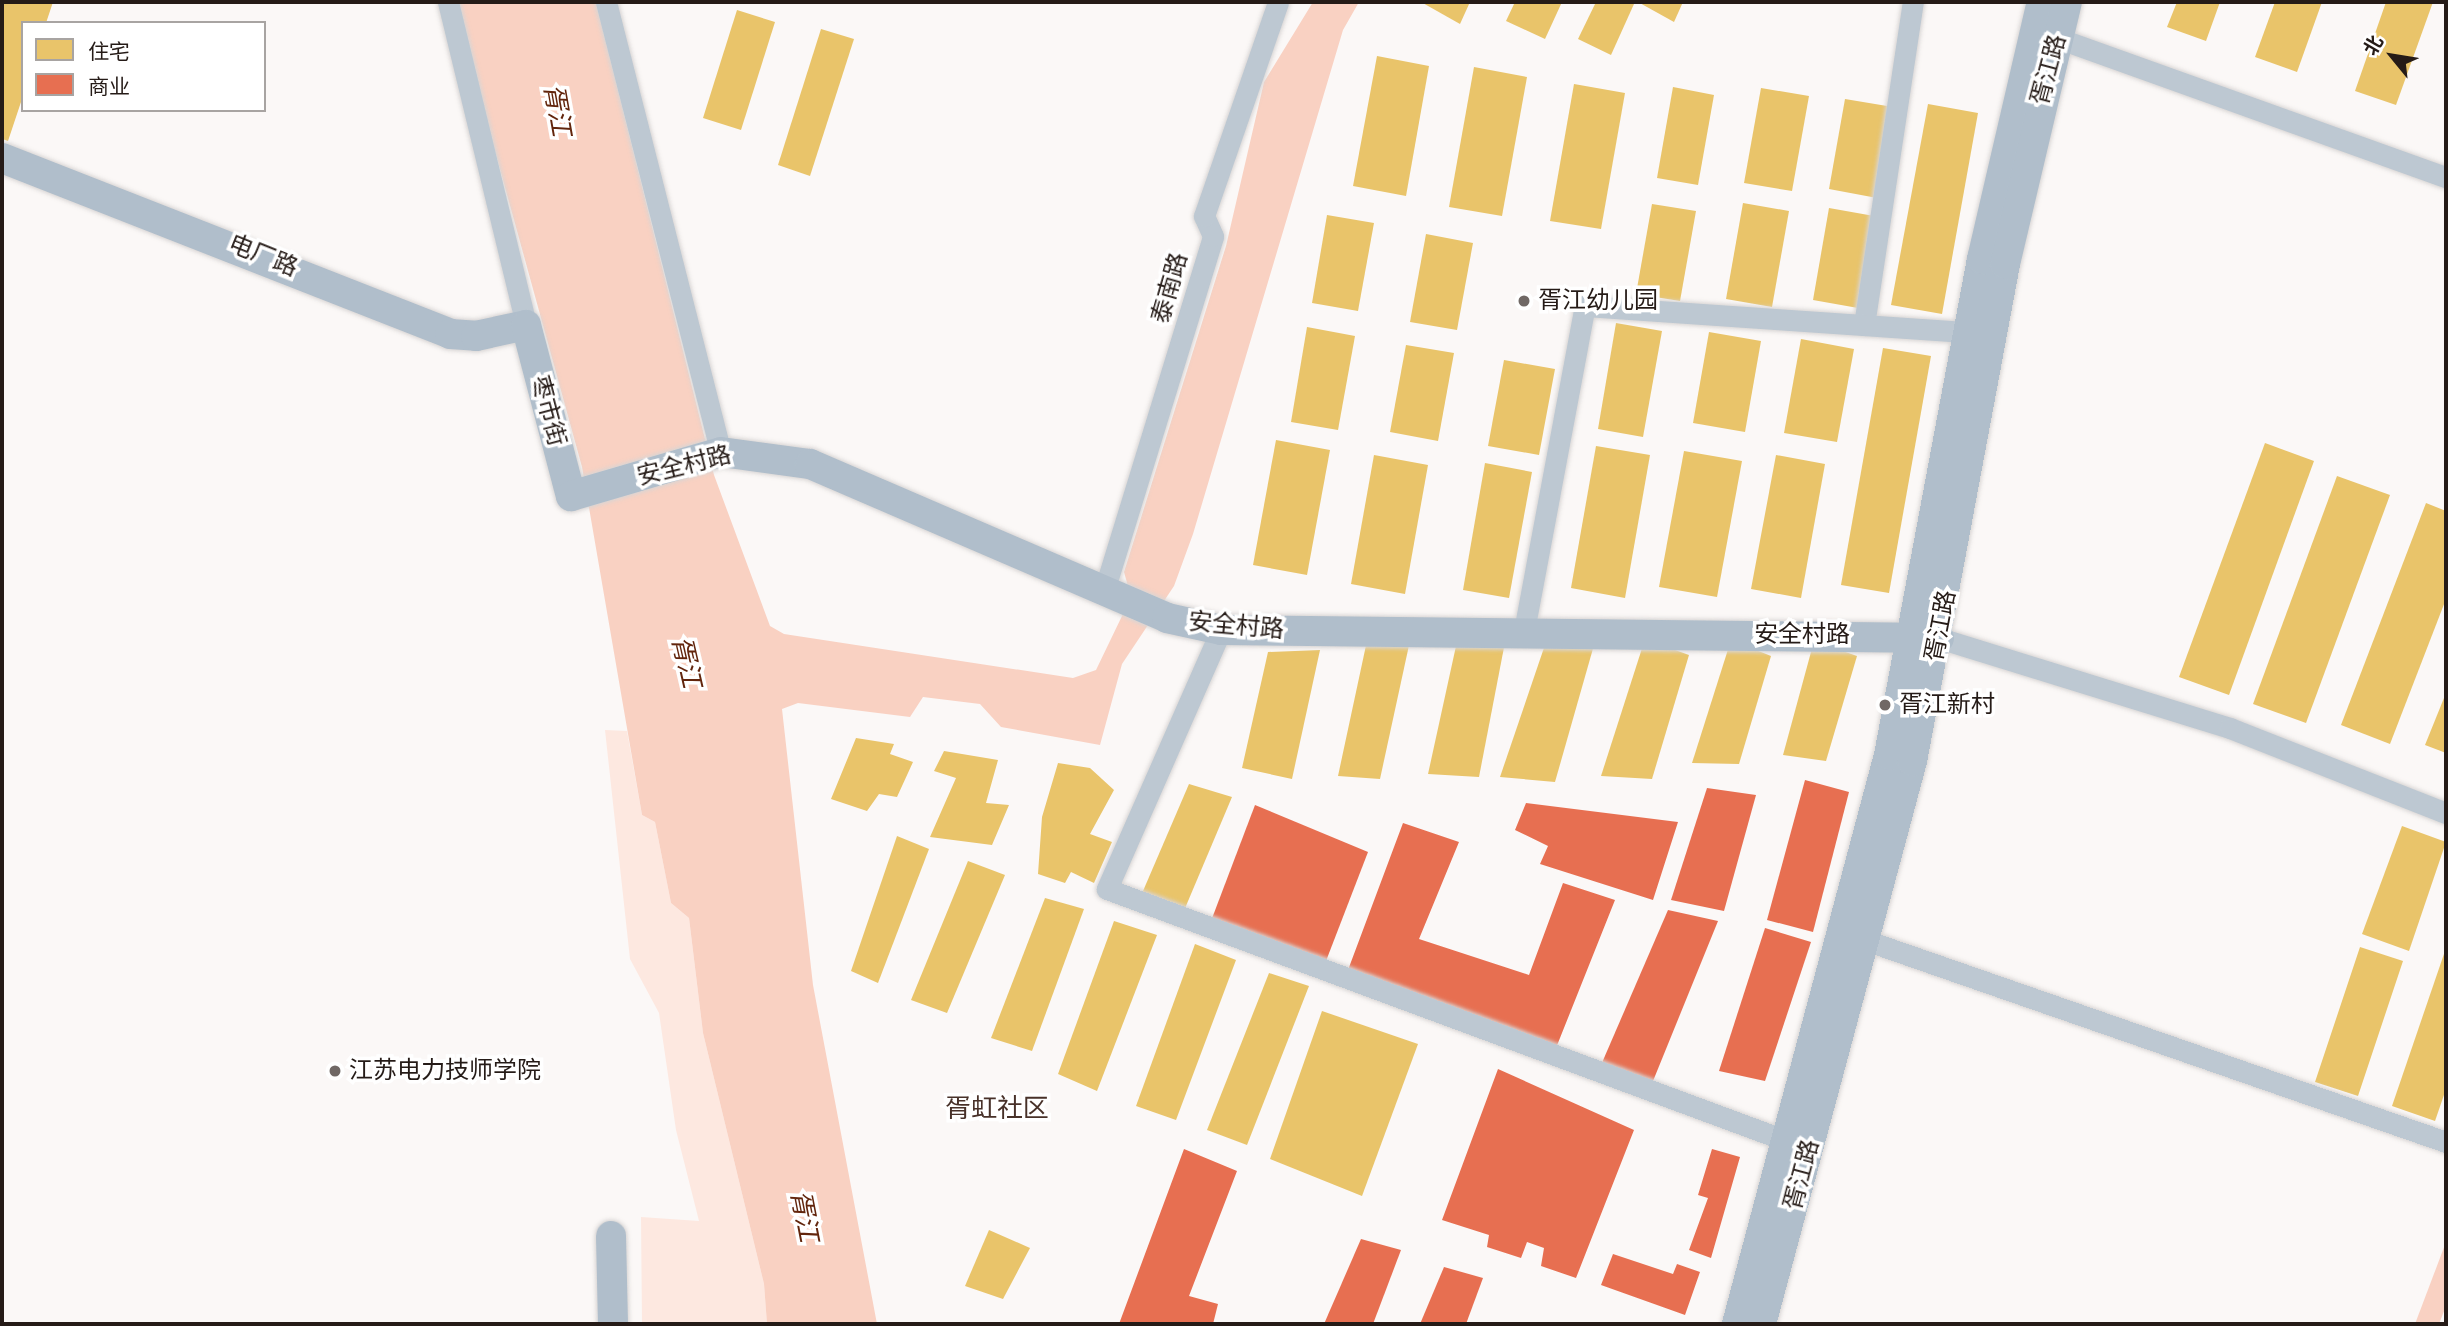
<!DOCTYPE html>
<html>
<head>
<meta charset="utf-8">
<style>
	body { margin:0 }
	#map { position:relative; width:2448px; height:1326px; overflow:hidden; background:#fbf8f7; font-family:"Varela Round","Noto Sans SC",sans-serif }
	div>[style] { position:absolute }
	.green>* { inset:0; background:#fde8e0 }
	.water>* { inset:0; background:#f9d1c2 }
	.homes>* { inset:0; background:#e9c46a }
	.shops>* { inset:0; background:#e76f51 }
	.roads { filter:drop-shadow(0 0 2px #d8d5d4) drop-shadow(0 0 2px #d8d5d4) }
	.street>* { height:21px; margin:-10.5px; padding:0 10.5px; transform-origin:10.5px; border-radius:10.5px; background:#bdc8d2 }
	.secondary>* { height:30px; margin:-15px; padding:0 15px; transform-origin:15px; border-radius:15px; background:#b0becb }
	.dots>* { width:19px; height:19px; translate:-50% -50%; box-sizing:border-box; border:4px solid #fff; border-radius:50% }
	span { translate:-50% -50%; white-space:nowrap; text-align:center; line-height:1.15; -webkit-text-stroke:7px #fff; paint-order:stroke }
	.street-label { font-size:24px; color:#251b17 }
	.poi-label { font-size:24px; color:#251b17 }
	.left { translate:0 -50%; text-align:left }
	.water-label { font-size:26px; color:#62250c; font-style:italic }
	.neighbourhood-label { font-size:26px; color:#483129 }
	.frame { position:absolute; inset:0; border:4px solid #251b17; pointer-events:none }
	.legend { position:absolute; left:21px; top:21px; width:245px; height:91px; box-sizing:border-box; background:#fff; border:2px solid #a8a4a2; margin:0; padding:9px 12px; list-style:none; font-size:21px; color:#251b17 }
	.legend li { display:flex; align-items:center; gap:14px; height:35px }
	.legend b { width:35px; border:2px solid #a8a4a2 }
	.north { position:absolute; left:2357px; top:21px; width:70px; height:70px; -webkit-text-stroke:5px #fff; paint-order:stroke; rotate:300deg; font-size:19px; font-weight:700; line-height:28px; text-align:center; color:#251b17 }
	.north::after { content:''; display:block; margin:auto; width:24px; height:32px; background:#251b17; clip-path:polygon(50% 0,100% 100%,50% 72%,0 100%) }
</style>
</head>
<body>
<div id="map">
	<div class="green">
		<i style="clip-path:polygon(605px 730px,627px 731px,642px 815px,655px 822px,671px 903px,689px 918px,703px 1033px,764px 1284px,767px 1324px,642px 1324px,641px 1217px,699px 1221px,676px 1130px,659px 1013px,630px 959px)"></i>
	</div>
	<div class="water">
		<i style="clip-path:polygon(454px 2px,596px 2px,714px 475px,770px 626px,784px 634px,1073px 678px,1096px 670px,1122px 616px,1129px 590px,1124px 572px,1226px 246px,1264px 82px,1313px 2px,1359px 2px,1343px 30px,1193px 534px,1174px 586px,1122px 664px,1100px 745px,1001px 727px,980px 704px,923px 697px,910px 717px,798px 703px,782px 709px,813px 985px,877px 1324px,767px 1324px,764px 1284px,703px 1033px,689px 918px,671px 903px,655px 822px,642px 815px,582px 467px)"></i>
		<i style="clip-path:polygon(2446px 1242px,2446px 1306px,2439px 1324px,2415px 1324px)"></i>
	</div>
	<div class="homes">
		<i style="clip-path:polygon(4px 2px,53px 2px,46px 23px,23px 23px,23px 96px,8px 141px,2px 139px)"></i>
		<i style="clip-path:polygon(1421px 2px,1470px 2px,1460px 24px)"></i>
		<i style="clip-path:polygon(1515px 2px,1562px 2px,1545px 39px,1506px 21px)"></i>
		<i style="clip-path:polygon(1596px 2px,1634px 4px,1611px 55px,1578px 39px)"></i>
		<i style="clip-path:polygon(1638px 2px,1683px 2px,1674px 22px)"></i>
		<i style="clip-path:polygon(2177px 2px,2220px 2px,2206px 41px,2167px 27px)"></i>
		<i style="clip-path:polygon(2275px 2px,2322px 2px,2297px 72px,2255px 57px)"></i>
		<i style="clip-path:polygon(2386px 2px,2433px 2px,2396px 105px,2355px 91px)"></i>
		<i style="clip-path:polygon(737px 10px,775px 22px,741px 130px,703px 118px)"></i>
		<i style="clip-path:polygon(821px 29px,854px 39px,810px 176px,778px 165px)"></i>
		<i style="clip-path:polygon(1377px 56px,1429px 66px,1406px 196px,1353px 186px)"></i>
		<i style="clip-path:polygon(1474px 67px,1527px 77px,1502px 216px,1449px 207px)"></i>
		<i style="clip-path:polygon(1574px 84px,1625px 93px,1601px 229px,1550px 221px)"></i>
		<i style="clip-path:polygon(1673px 87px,1714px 95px,1698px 185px,1657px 178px)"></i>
		<i style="clip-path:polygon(1761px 88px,1809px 96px,1792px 191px,1744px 183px)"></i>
		<i style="clip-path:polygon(1845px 99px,1893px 107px,1877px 198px,1829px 189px)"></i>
		<i style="clip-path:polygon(1928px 104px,1978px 113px,1942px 314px,1891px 305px)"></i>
		<i style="clip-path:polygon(1743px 203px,1789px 211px,1772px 307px,1726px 299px)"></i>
		<i style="clip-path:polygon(1652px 204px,1696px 211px,1680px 301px,1636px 294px)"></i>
		<i style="clip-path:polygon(1829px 208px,1874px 216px,1858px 308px,1813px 300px)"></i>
		<i style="clip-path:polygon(1327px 215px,1374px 223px,1358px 311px,1312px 303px)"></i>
		<i style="clip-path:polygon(1426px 234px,1473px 243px,1457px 330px,1410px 322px)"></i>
		<i style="clip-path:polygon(1616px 323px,1662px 331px,1643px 437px,1598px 429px)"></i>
		<i style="clip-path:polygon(1307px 327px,1355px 336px,1338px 430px,1291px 422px)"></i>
		<i style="clip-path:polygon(1709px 332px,1761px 341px,1745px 432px,1693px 423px)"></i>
		<i style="clip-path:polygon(1801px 339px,1854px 349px,1837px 442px,1784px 433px)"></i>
		<i style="clip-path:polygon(1406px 345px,1454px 353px,1438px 441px,1390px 432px)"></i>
		<i style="clip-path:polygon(1883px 348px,1931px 356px,1889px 593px,1841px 585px)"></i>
		<i style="clip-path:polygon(1504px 360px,1555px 369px,1539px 455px,1488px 446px)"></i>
		<i style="clip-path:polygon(1276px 440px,1330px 450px,1307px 575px,1253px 565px)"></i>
		<i style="clip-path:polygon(2265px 443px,2314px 461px,2229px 695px,2179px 677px)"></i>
		<i style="clip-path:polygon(1596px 446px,1650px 455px,1625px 598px,1571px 588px)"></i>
		<i style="clip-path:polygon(1684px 451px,1742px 461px,1717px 597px,1659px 587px)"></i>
		<i style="clip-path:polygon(1374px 455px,1428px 465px,1405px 594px,1351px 584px)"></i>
		<i style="clip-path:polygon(1776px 455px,1825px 464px,1801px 598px,1751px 589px)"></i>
		<i style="clip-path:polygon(1485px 463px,1532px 472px,1509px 598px,1463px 590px)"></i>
		<i style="clip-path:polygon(2337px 476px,2390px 495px,2306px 723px,2253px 704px)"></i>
		<i style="clip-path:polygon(2426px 503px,2446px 511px,2446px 599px,2390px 744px,2341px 725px)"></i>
		<i style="clip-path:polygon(1368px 636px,1411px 636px,1380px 779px,1338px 776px)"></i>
		<i style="clip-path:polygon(1548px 636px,1596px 638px,1555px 782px,1500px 777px)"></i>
		<i style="clip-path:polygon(1458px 637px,1506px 637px,1479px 777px,1428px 774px)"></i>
		<i style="clip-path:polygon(1645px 639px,1689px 655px,1652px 779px,1601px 776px)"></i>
		<i style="clip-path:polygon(1731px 640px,1771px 656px,1739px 764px,1692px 763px)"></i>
		<i style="clip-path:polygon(1814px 641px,1857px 656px,1826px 761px,1783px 755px)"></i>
		<i style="clip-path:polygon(1320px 650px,1292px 779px,1242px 768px,1268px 652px)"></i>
		<i style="clip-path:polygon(2446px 693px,2446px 753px,2425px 745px)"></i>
		<i style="clip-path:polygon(856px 738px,894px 744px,890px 754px,913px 762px,897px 797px,879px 794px,867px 811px,831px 799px)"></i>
		<i style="clip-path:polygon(944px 751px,998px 760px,986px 803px,1009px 805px,992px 845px,930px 837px,956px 778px,934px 771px)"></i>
		<i style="clip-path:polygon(1058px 763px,1090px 768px,1114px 790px,1090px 834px,1112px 842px,1094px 883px,1071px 872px,1065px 883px,1038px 874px,1042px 817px)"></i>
		<i style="clip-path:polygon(1189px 784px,1232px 797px,1183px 913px,1140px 898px)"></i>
		<i style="clip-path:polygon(2402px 826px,2446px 842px,2409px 951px,2362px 934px)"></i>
		<i style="clip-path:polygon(897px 836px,929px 849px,878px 983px,851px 971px)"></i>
		<i style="clip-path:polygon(968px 861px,1005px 875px,947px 1013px,911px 1000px)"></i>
		<i style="clip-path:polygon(1045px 898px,1084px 909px,1032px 1051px,991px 1038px)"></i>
		<i style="clip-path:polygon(1114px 921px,1157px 935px,1097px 1091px,1058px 1074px)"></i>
		<i style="clip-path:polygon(1195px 944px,1236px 960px,1176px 1120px,1136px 1106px)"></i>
		<i style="clip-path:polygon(2360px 947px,2403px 961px,2358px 1096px,2315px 1082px)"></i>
		<i style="clip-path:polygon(2446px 948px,2446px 1089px,2435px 1121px,2392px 1106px)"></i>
		<i style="clip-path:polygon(1269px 973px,1309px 986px,1247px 1145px,1207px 1130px)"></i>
		<i style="clip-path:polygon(1322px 1011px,1418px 1044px,1362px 1196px,1270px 1159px)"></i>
		<i style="clip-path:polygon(989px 1230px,1030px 1248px,1003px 1299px,965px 1286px)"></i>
	</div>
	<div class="shops">
		<i style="clip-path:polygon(1805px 780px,1849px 792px,1813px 932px,1767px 920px)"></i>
		<i style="clip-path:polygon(1707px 788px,1756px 795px,1724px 911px,1671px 900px)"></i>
		<i style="clip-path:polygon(1526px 803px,1678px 822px,1653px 900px,1540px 864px,1548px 846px,1515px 830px)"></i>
		<i style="clip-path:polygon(1255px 805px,1368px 852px,1326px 961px,1211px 921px)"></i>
		<i style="clip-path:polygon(1403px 823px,1459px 842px,1419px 939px,1529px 975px,1563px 883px,1615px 900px,1556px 1048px,1348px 970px)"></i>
		<i style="clip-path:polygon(1668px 910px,1718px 921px,1651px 1086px,1598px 1072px)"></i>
		<i style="clip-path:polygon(1765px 928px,1811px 942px,1765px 1081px,1719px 1071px)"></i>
		<i style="clip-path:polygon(1498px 1069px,1634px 1130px,1576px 1278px,1541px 1266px,1544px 1248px,1527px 1242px,1521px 1258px,1487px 1247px,1489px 1235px,1442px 1220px)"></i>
		<i style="clip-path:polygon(1184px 1149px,1237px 1171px,1189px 1296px,1218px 1304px,1213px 1324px,1119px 1324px)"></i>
		<i style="clip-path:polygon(1712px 1149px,1740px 1157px,1711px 1258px,1689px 1250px,1708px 1198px,1698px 1195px)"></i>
		<i style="clip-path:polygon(1361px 1239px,1401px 1250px,1373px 1324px,1324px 1324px)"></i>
		<i style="clip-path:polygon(1613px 1254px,1673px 1274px,1677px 1264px,1700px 1272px,1685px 1315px,1601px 1285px)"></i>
		<i style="clip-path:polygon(1444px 1267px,1483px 1278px,1466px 1324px,1420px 1324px)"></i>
	</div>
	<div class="roads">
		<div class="street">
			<i style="left:448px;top:2px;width:332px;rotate:76.4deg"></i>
			<i style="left:606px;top:2px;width:464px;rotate:75.7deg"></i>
			<i style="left:2046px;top:34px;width:425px;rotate:19.7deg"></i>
			<i style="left:1864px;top:325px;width:327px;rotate:-81.4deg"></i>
			<i style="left:1104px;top:591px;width:371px;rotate:-72.9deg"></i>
			<i style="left:1213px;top:236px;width:22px;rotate:-114deg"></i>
			<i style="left:1204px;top:216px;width:226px;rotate:-70.9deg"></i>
			<i style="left:1221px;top:630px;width:283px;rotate:113.8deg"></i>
			<i style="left:1107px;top:889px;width:725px;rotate:20.33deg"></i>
			<i style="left:1523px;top:636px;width:336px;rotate:-79.4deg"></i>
			<i style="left:1585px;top:306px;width:385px;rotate:3.9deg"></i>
			<i style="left:1939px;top:638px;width:305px;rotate:17.2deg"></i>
			<i style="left:2230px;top:728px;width:232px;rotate:21.5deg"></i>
			<i style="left:1865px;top:940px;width:615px;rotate:19.17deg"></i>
		</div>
		<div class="secondary">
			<i style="left:2px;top:158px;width:481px;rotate:21.4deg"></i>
			<i style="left:450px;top:334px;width:26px;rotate:4deg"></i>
			<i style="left:476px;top:336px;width:51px;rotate:-12.4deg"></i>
			<i style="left:526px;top:325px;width:177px;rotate:75.3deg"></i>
			<i style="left:571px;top:496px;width:156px;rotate:-16.3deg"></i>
			<i style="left:721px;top:452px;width:90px;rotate:7.7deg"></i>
			<i style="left:810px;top:464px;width:389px;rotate:23.3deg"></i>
			<i style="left:1167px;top:618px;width:55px;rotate:12.5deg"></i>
			<i style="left:1221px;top:630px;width:718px;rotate:0.64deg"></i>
			<i style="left:611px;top:1236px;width:88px;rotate:88.7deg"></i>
			<i style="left:1737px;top:1324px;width:589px;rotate:-75.04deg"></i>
			<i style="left:1889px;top:755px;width:505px;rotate:-79.38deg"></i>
			<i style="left:1982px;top:259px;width:264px;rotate:-76.9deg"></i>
			<i style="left:1761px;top:1324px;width:583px;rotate:-74.99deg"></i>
			<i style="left:1912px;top:761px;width:506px;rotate:-79.4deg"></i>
			<i style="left:2005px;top:264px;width:269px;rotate:-76.7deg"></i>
		</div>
	</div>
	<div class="dots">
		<i style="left:1524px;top:301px;background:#706865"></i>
		<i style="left:1885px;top:705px;background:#706865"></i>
		<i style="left:335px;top:1071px;background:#706865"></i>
	</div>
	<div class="street-label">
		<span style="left:2049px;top:70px;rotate:-75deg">胥江路</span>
		<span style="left:263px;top:256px;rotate:22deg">电厂路</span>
		<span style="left:1170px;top:288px;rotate:-74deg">泰南路</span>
		<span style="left:548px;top:411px;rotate:75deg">枣市街</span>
		<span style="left:684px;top:466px;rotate:-14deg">安全村路</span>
		<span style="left:1236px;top:626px;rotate:5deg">安全村路</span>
		<span style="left:1941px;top:626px;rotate:-79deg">胥江路</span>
		<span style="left:1802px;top:635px">安全村路</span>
		<span style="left:1802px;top:1175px;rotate:-75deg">胥江路</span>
	</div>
	<div class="poi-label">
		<span class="left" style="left:1538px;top:301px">胥江幼儿园</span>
		<span class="left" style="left:1899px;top:705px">胥江新村</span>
		<span class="left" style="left:349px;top:1071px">江苏电力技师学院</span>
	</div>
	<div class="water-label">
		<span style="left:557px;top:110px;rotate:80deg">胥江</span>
		<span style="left:686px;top:662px;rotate:77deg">胥江</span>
		<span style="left:804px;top:1216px;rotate:79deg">胥江</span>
	</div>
	<div class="neighbourhood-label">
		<span style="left:997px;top:1109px">胥虹社区</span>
	</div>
	<div class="frame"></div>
	<ul class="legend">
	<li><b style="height:19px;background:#e9c46a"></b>住宅</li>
	<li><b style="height:19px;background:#e76f51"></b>商业</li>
	</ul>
	<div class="north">北</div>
</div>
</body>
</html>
